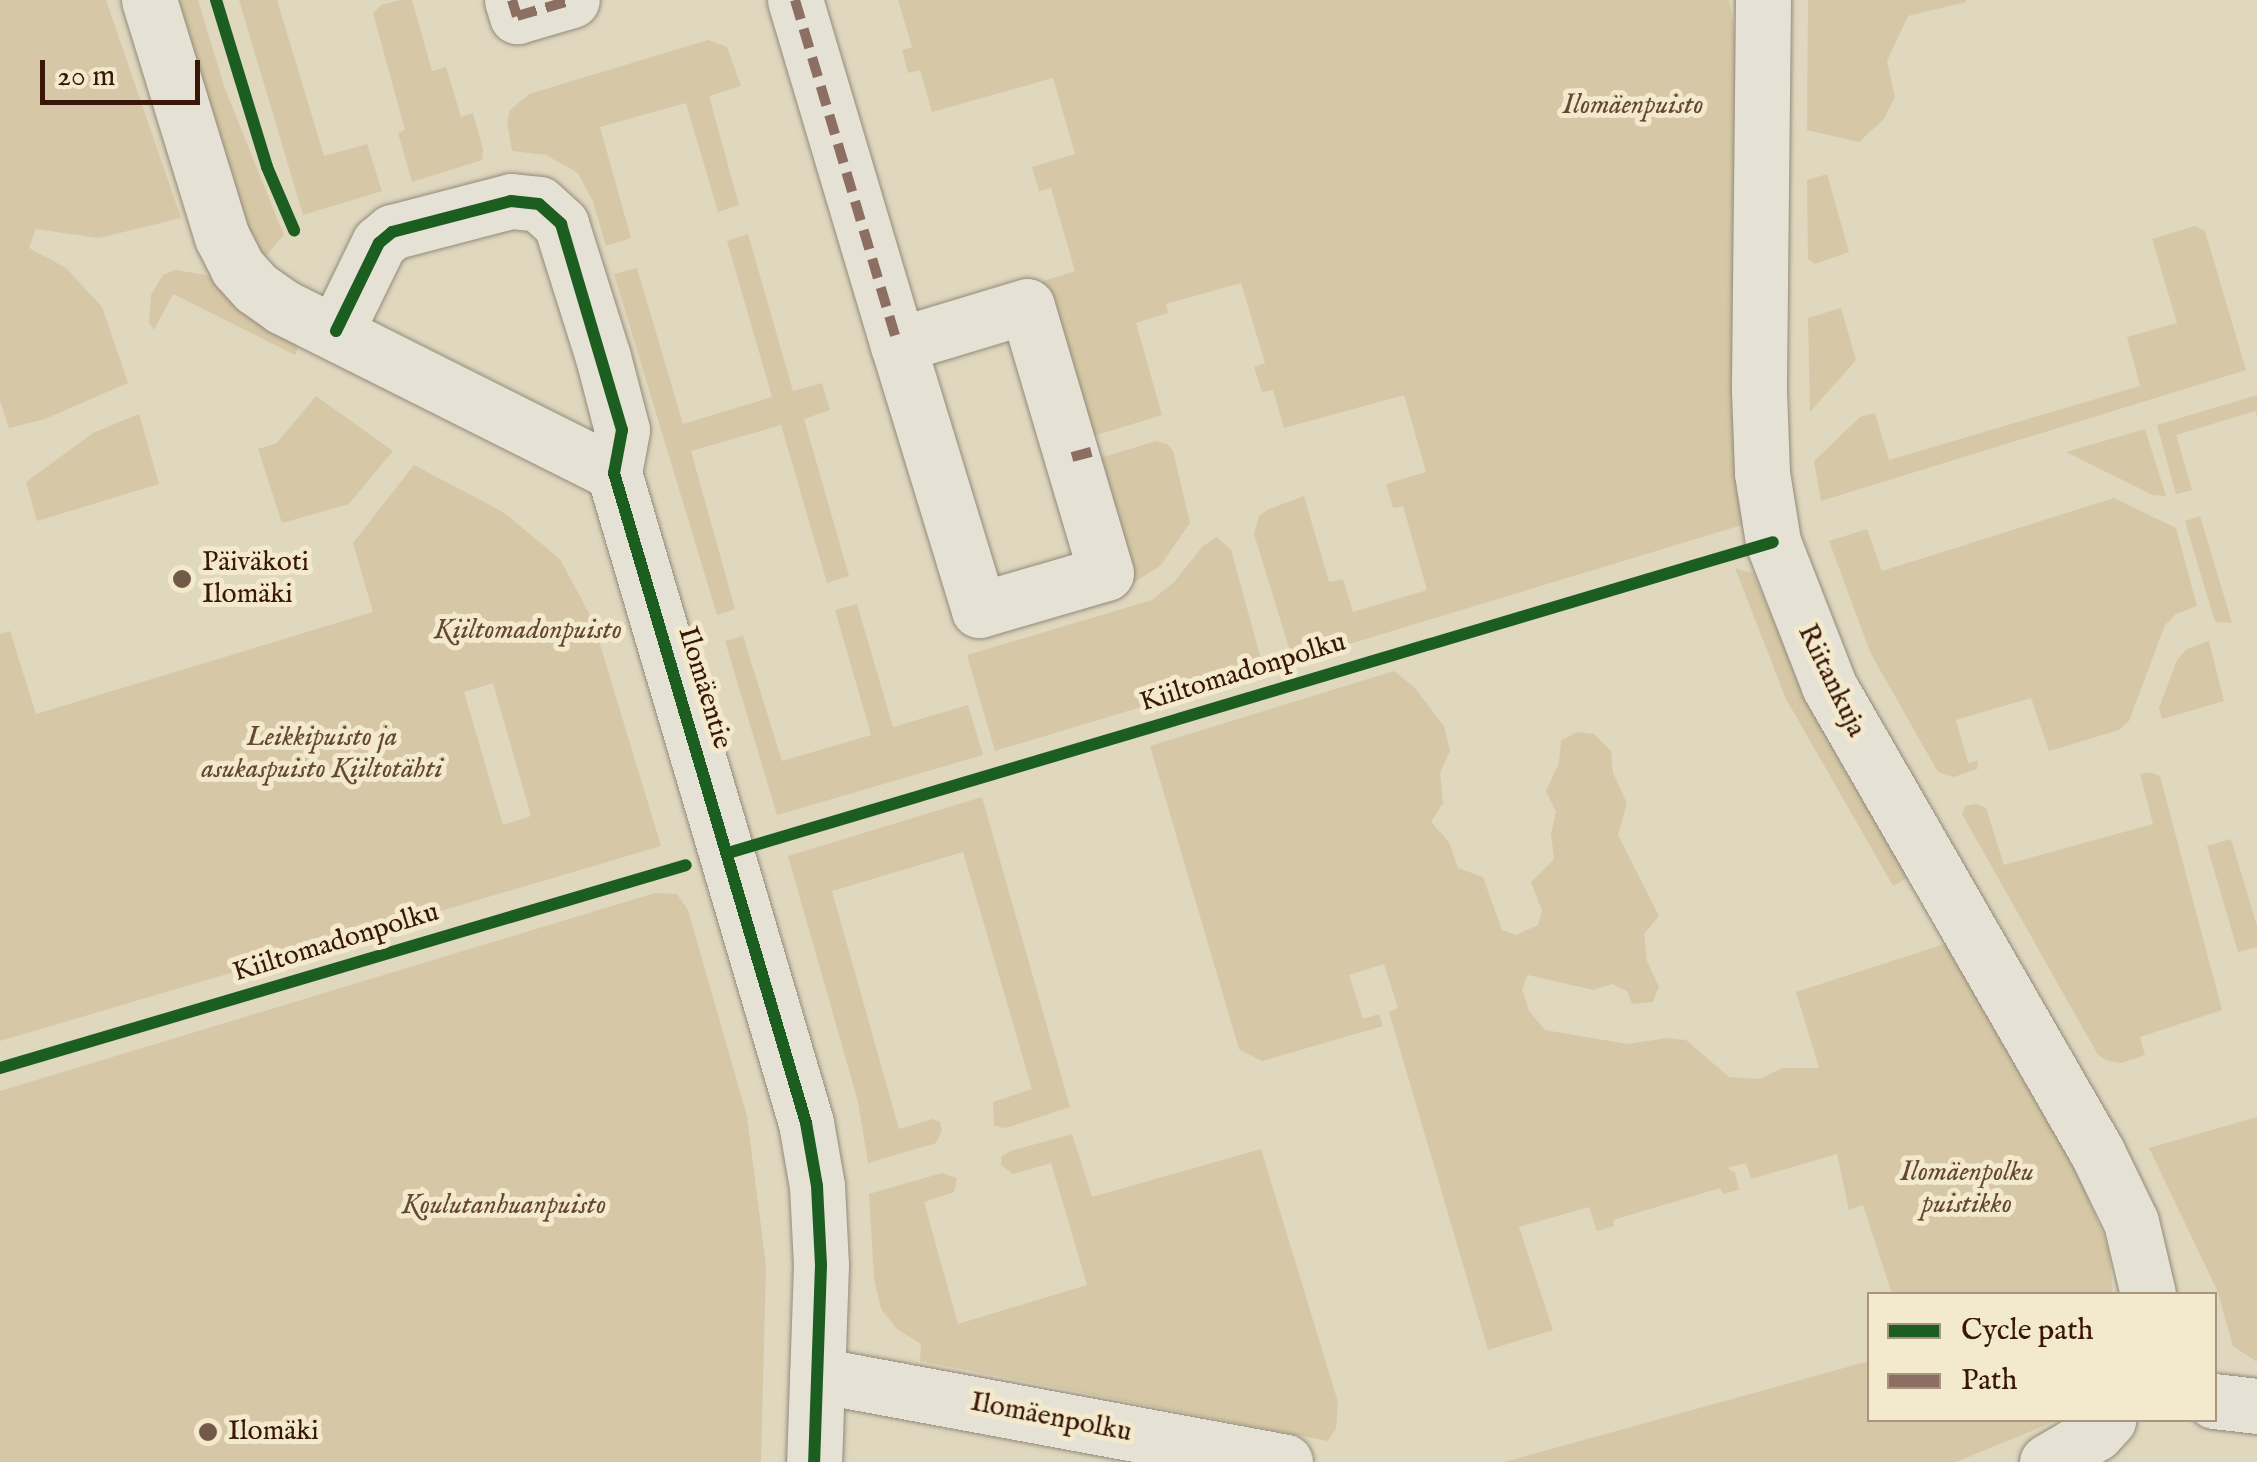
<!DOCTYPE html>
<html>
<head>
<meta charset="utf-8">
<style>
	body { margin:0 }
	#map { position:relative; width:2257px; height:1462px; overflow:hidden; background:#dfd7be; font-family:"IM FELL English",serif }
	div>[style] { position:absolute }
	.green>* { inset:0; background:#d6c8a6 }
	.roads { filter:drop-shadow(0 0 2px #938a7a) drop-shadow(0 0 2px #938a7a) }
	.street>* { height:55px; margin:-27.5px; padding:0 27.5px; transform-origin:27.5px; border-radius:27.5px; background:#e5e1d5 }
	.secondary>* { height:55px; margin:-27.5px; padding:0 27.5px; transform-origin:27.5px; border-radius:27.5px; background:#e5e1d5 }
	.quiet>* { height:10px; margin-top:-5px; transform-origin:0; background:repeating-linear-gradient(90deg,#8d6e63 0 20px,transparent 0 30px) }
	.cycleway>* { height:12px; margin:-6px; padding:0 6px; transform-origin:6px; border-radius:6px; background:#1b5e20 }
	.dots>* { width:28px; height:28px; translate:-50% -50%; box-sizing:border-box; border:5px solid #f3e9cc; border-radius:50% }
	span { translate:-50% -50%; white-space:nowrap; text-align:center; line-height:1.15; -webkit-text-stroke:10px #f3e9cc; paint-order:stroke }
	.park-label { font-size:28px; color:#664832; font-style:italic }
	.poi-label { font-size:28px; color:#391708 }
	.left { translate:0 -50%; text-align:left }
	.street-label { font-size:28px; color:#391708 }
	.legend { position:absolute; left:1867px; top:1292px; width:350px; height:130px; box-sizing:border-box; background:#f3e9cc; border:2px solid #a9957e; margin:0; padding:12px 18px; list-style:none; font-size:30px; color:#391708 }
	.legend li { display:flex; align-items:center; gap:20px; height:50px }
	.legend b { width:50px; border:2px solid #a9957e }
	.scale { position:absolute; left:40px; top:60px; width:160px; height:45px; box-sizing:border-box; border:5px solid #391708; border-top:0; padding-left:12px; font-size:30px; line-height:35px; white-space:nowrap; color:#391708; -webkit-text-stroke:8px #f3e9cc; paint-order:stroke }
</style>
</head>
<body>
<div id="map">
	<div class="green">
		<i style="clip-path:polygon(0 0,106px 0,181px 218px,99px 238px,36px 229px,29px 248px,66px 268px,102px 307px,128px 383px,45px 419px,9px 428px,0 401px)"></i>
		<i style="clip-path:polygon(172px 0,198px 0,225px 89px,284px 235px,265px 257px,254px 251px)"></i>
		<i style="clip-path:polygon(239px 0,277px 0,324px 156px,367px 144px,382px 191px,303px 215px)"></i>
		<i style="clip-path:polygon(400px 0,412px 0,432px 71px,446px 67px,461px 117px,473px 113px,483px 149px,482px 160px,412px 182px,398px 133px,405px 130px,373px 13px,381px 5px)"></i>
		<i style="clip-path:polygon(898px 0,1729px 0,1738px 45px,1742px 525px,1293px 661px,1254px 534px,1259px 516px,1269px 509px,1304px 496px,1329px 582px,1343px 579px,1353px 612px,1427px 590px,1403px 506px,1393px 508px,1386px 484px,1426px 472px,1404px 395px,1284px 428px,1273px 390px,1262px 392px,1254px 367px,1265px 363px,1241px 283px,1166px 304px,1168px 313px,1136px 323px,1162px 415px,1087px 438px,1040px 282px,1075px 271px,1051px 188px,1039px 191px,1032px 167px,1075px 154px,1053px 78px,932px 112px,920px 70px,908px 73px,902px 50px,912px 47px)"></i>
		<i style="clip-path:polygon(1808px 0,1966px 0,1966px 2px,1908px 16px,1887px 61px,1895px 97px,1884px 119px,1859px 142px,1807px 130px)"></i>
		<i style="clip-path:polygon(708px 40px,727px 47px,741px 86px,709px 96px,739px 205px,718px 212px,686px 103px,600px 127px,631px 238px,606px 246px,593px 202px,578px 173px,546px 155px,512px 151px,507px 122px,510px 110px,529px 94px)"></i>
		<i style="clip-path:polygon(1827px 174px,1849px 252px,1815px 264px,1808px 259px,1807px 180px)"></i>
		<i style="clip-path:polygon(2195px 226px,2205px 231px,2246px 370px,1821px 501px,1814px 461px,1860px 417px,1875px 413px,1889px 460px,2140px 386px,2127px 337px,2177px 323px,2152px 239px)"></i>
		<i style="clip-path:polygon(748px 234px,793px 391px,822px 383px,830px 410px,804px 419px,849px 576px,827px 583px,781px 425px,691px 451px,735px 609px,717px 615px,614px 274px,637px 268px,683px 424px,772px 397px,727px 241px)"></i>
		<i style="clip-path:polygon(175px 270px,207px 275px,224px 291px,303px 336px,295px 355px,173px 294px,154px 330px,149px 323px,151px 295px,163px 275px)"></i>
		<i style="clip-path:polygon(1841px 308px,1856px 360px,1810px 412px,1808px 318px)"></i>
		<i style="clip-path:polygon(2257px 395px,2257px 416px,2255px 411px,2176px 435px,2192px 490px,2176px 494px,2157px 425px)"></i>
		<i style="clip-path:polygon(316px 396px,393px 451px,349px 504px,282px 523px,258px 449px,277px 443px)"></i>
		<i style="clip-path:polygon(139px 414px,159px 484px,37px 521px,26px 482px,93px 433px)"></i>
		<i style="clip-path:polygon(2145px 429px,2166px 496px,2153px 495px,2066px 452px)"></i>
		<i style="clip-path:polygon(1156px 441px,1167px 444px,1173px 451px,1190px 523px,1160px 566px,1131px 584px,1094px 460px)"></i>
		<i style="clip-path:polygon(evenodd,414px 465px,503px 512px,560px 559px,593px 621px,661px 846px,0 1041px,0 634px,10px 631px,36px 714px,373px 612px,353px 543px,414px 465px,493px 683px,531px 816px,503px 825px,464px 692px,493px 683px)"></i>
		<i style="clip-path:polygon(2114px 498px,2176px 528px,2197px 606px,2176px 614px,2165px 625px,2129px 721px,2119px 730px,2049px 751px,2031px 698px,1956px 720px,1968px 763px,1978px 761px,1977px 769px,1954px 777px,1938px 772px,1871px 654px,1829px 541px,1867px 529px,1882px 571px)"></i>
		<i style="clip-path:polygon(2200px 516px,2232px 623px,2216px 622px,2213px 616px,2185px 521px)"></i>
		<i style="clip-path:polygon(1217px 537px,1231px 550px,1264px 670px,995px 751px,967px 655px,1152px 600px,1174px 582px,1203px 546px)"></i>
		<i style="clip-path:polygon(1735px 568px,1753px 573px,1802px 687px,1910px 876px,1893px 886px,1786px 699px)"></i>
		<i style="clip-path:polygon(857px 604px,893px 727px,968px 705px,983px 755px,777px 815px,725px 641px,743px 636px,782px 761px,871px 735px,835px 610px)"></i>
		<i style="clip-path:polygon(2209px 641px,2224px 701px,2162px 719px,2159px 708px,2177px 660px,2187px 649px)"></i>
		<i style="clip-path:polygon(1394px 671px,1414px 687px,1444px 726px,1450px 751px,1440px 773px,1443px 803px,1431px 822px,1449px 842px,1458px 868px,1483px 877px,1502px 930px,1516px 935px,1538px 925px,1542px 911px,1531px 882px,1554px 859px,1551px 833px,1556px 812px,1546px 791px,1559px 763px,1561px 741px,1577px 732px,1594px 734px,1611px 751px,1613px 773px,1627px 803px,1618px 835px,1659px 916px,1644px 934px,1647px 961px,1659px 987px,1653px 1002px,1632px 1004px,1627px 991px,1612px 984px,1593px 990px,1528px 975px,1522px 989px,1529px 1011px,1545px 1030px,1628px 1044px,1667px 1038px,1686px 1040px,1729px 1077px,1759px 1079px,1783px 1068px,1819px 1068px,1796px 992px,1948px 943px,2078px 1174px,2109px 1250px,2113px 1294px,1892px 1294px,1863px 1205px,1849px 1210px,1837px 1154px,1751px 1179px,1746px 1163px,1727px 1168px,1735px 1173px,1739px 1190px,1723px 1194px,1720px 1188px,1613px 1220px,1614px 1226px,1597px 1231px,1589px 1207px,1519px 1227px,1553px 1330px,1488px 1350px,1389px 1012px,1398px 1008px,1384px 964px,1349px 975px,1363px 1019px,1379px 1014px,1383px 1026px,1262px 1061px,1239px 1049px,1150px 746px)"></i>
		<i style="clip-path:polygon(2150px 772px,2160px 776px,2222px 1010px,2140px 1037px,2145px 1055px,2122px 1063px,2108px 1061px,2098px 1055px,1962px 814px,1965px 806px,1976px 804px,1986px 808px,2004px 865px,2153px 824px,2140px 774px)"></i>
		<i style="clip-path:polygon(982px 797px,1070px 1107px,1006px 1128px,994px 1126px,993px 1102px,1032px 1089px,963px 852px,832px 891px,899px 1129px,933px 1119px,940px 1122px,942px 1131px,936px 1143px,868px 1163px,858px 1102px,788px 856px)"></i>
		<i style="clip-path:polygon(2231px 839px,2257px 926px,2257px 947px,2238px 952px,2207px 846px)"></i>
		<i style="clip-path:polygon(655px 893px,677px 894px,688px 910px,747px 1116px,766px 1266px,761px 1462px,0 1462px,0 1091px)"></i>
		<i style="clip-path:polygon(2257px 1117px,2257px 1362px,2233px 1346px,2217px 1290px,2149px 1148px)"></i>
		<i style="clip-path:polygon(1072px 1134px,1092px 1197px,1261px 1149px,1338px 1402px,1336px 1428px,1328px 1441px,920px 1361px,921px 1344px,897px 1329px,881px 1309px,874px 1278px,869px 1194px,942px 1173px,957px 1178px,954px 1192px,924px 1202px,958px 1324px,1087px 1285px,1051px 1163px,1013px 1174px,1001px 1165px,1002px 1156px,1011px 1151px)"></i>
		<i style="clip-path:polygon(1869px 1361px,1870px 1420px,2058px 1420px,1956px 1462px,1504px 1462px)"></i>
	</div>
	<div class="roads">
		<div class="street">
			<i style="left:512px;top:0;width:17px;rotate:73deg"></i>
			<i style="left:517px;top:16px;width:57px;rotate:-16.2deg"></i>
			<i style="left:795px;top:0;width:360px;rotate:73.4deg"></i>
			<i style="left:898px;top:345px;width:277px;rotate:73deg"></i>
			<i style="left:979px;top:610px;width:132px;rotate:-16.2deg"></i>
			<i style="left:1106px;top:573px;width:278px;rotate:-106.5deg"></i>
			<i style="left:1027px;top:306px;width:135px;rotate:163.2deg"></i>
			<i style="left:1763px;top:0;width:390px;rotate:90.6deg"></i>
			<i style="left:1759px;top:390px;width:83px;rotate:87.9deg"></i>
			<i style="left:1762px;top:473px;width:70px;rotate:80.9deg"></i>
			<i style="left:1773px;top:542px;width:155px;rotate:68.7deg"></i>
			<i style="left:1829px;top:686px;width:538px;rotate:60.1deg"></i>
			<i style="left:2097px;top:1152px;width:78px;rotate:64.1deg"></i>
			<i style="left:2131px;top:1222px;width:74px;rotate:76.7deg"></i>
			<i style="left:336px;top:331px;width:98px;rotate:-64deg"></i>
			<i style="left:379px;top:243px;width:17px;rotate:-40deg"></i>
			<i style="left:392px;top:232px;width:123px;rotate:-14.6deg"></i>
			<i style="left:511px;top:201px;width:28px;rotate:6deg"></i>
			<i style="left:539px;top:204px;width:30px;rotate:42deg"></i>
			<i style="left:561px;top:224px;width:139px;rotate:72.5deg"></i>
			<i style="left:603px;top:357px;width:75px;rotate:75.4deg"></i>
			<i style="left:622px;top:430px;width:44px;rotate:100.5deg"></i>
			<i style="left:817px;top:1375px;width:476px;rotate:10.5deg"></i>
			<i style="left:2214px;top:1401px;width:43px;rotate:6.6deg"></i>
			<i style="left:2047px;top:1462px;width:57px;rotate:-30.6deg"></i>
			<i style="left:2096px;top:1433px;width:18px;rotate:-47deg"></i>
		</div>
		<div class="secondary">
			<i style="left:149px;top:0;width:248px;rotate:72.9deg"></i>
			<i style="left:222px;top:237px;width:34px;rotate:63deg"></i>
			<i style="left:237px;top:267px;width:28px;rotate:48deg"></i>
			<i style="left:256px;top:288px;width:33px;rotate:35deg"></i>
			<i style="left:283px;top:307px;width:370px;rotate:26.6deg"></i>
			<i style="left:614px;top:473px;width:678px;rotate:73.54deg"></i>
			<i style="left:806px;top:1123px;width:64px;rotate:80.1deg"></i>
			<i style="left:817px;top:1186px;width:79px;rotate:87.1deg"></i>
			<i style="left:821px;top:1265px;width:197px;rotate:92deg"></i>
		</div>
	</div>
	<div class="quiet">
		<i style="left:512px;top:0;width:17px;rotate:73deg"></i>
		<i style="left:517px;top:16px;width:57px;rotate:-16.2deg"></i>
		<i style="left:795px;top:0;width:360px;rotate:73.4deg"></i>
		<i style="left:1072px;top:457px;width:20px;rotate:-15deg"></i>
	</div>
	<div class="cycleway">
		<i style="left:216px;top:0;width:175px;rotate:73deg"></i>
		<i style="left:267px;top:167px;width:69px;rotate:66.8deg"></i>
		<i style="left:336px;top:331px;width:98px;rotate:-64deg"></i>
		<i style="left:379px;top:243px;width:17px;rotate:-40deg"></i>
		<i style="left:392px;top:232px;width:123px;rotate:-14.6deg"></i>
		<i style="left:511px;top:201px;width:28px;rotate:6deg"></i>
		<i style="left:539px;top:204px;width:30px;rotate:42deg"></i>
		<i style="left:561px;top:224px;width:215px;rotate:73.5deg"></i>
		<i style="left:622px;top:430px;width:44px;rotate:100.5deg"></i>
		<i style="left:614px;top:473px;width:678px;rotate:73.54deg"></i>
		<i style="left:806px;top:1123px;width:64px;rotate:80.1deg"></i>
		<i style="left:817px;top:1186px;width:79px;rotate:87.1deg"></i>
		<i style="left:821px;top:1265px;width:197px;rotate:92deg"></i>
		<i style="left:728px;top:853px;width:1090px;rotate:-16.57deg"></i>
		<i style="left:0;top:1068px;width:715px;rotate:-16.48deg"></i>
	</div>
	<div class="dots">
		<i style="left:182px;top:579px;background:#735a48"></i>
		<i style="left:208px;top:1432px;background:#735a48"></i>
	</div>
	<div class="park-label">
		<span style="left:1633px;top:106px">Ilomäenpuisto</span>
		<span style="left:528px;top:631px">Kiiltomadonpuisto</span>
		<span style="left:322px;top:754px">Leikkipuisto ja<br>asukaspuisto Kiiltotähti</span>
		<span style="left:1967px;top:1189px">Ilomäenpolku<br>puistikko</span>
		<span style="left:504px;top:1206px">Koulutanhuanpuisto</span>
	</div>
	<div class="poi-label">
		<span class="left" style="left:202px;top:579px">Päiväkoti<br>Ilomäki</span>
		<span class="left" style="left:228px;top:1432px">Ilomäki</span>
	</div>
	<div class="street-label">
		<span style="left:1243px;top:673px;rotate:-17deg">Kiiltomadonpolku</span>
		<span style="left:1831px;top:681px;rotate:64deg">Riitankuja</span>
		<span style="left:704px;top:688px;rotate:73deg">Ilomäentie</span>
		<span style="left:336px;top:943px;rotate:-17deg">Kiiltomadonpolku</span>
		<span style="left:1051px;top:1418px;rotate:11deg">Ilomäenpolku</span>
	</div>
	<ul class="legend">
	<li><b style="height:12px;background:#1b5e20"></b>Cycle path</li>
	<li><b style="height:12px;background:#8d6e63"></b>Path</li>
	</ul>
	<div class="scale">20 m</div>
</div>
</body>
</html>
